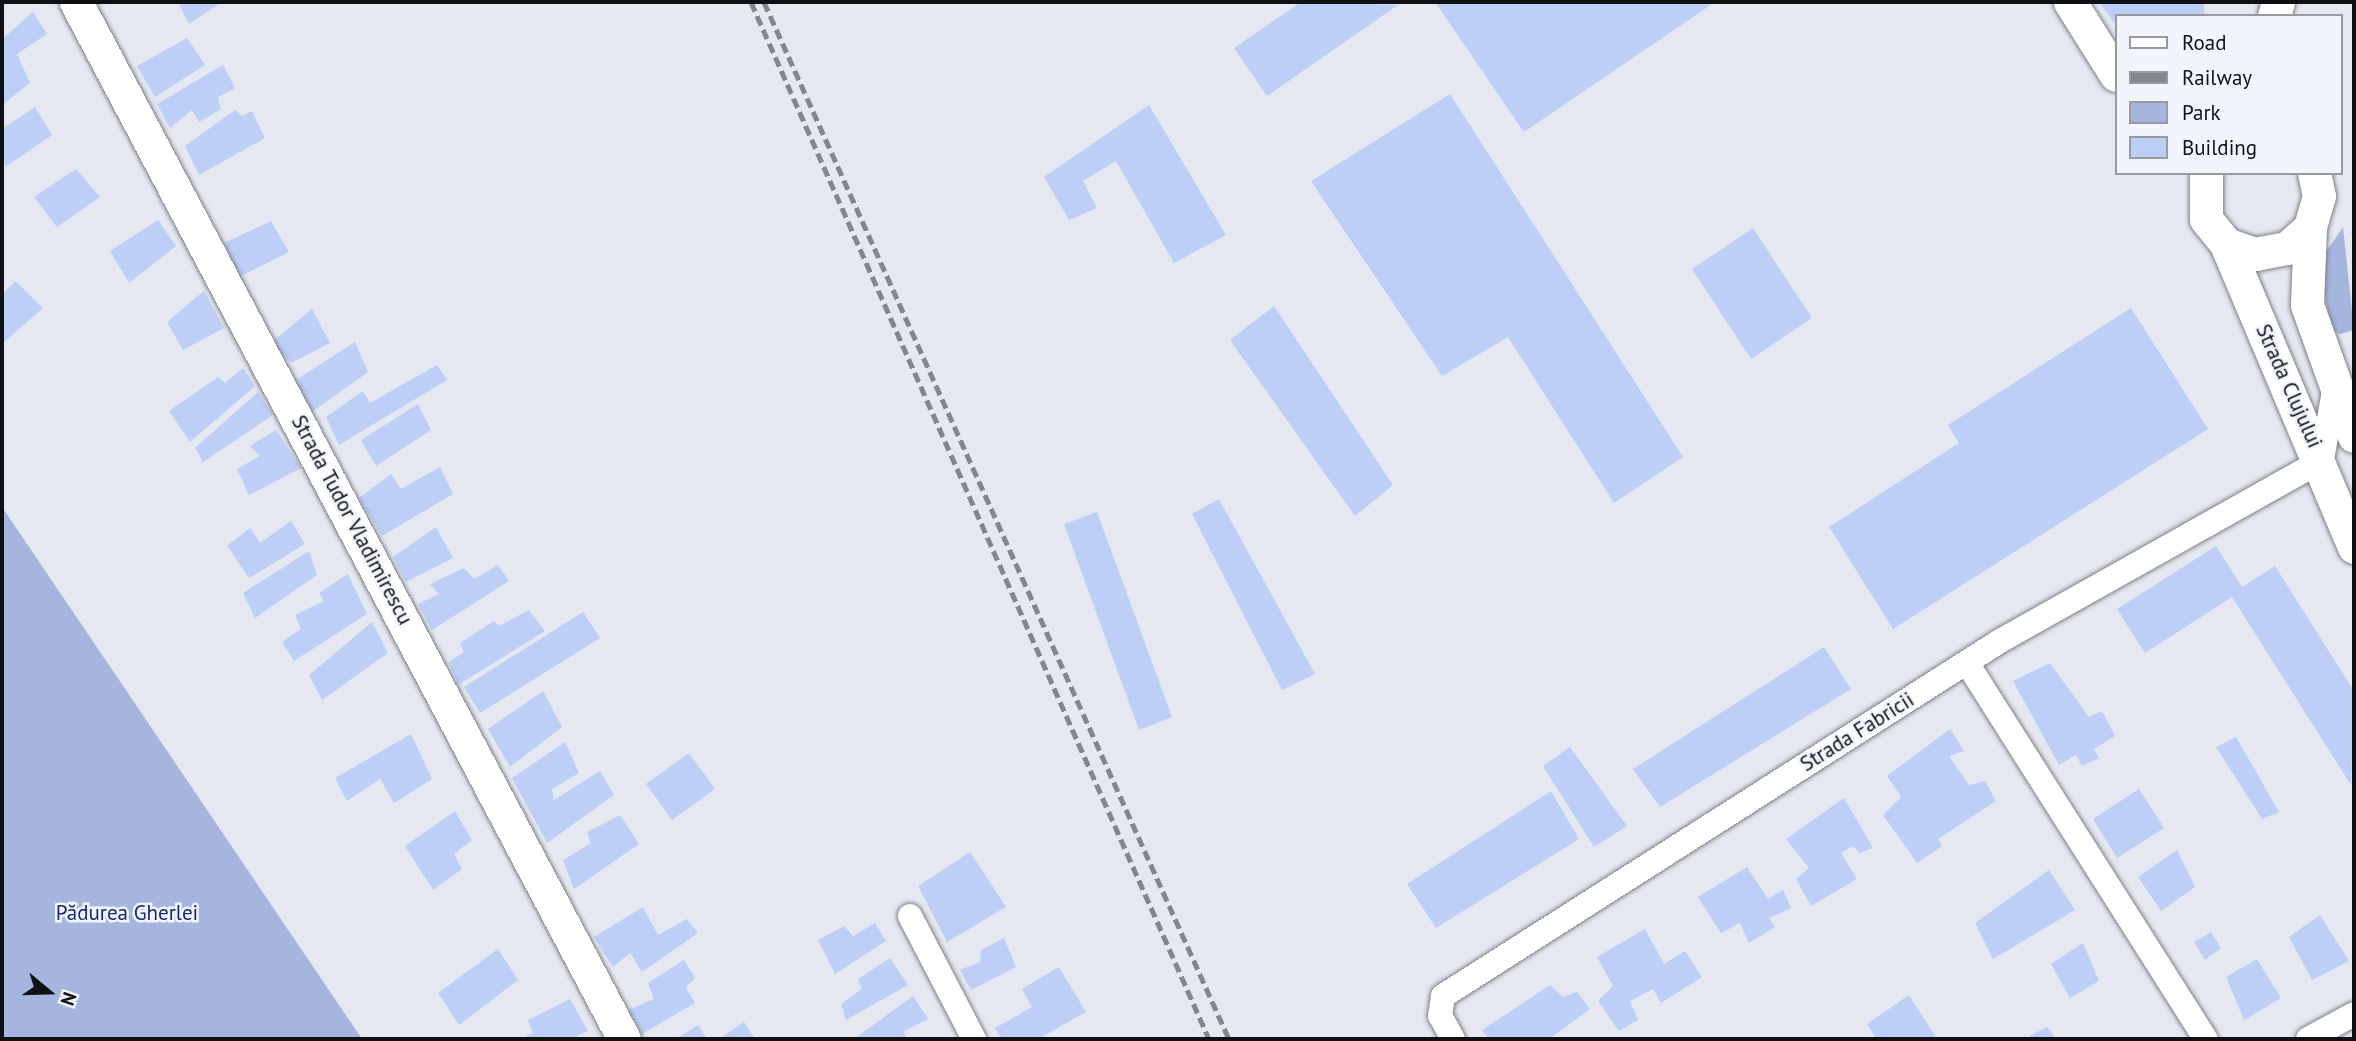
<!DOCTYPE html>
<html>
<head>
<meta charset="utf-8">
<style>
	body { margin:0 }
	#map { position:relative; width:2356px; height:1041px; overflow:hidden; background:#e5e8f0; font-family:"PT Sans",sans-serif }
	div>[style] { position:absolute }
	.green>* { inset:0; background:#a5b5de }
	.building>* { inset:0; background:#bdcef7 }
	.roads { filter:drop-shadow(0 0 2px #7e8188) drop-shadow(0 0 2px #7e8188) }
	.street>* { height:24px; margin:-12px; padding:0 12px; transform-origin:12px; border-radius:12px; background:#fff }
	.secondary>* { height:33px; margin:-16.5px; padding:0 16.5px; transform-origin:16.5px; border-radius:16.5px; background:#fff }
	.rail>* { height:5px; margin-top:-2.5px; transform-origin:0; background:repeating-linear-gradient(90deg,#84868b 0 10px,transparent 0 15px) }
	span { translate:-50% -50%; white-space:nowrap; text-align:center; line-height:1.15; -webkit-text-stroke:5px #f2f5fd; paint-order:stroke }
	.street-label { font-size:21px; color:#101114 }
	.park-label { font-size:21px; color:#162772 }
	.frame { position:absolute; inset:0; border:4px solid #101114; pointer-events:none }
	.legend { position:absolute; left:2115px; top:14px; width:228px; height:161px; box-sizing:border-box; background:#f2f5fd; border:2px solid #989aa0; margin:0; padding:9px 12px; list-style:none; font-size:21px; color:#101114 }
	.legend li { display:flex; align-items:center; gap:14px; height:35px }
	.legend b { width:35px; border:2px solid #989aa0 }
	.north { position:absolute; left:14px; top:957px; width:70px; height:70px; -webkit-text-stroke:5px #f2f5fd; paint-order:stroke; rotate:109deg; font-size:19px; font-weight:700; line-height:28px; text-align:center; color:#101114 }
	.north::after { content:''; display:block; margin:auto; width:24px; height:32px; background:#101114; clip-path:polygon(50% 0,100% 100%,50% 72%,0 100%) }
</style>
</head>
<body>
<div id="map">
	<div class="green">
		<i style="clip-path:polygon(2343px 227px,2354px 330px,2340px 334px,2332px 330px,2318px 264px)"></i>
		<i style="clip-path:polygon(2px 507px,362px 1039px,2px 1039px)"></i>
	</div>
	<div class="building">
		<i style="clip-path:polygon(178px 2px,222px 2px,189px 24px)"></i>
		<i style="clip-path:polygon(1301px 2px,1398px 5px,1267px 96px,1234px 48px)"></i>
		<i style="clip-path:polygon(1435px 2px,1715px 2px,1524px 132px)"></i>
		<i style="clip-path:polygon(2099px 2px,2204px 2px,2205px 16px,2116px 16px,2116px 25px)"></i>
		<i style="clip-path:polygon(33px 12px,47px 34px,17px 54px,30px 83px,2px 105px,2px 39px)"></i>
		<i style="clip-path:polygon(187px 38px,205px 65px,155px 97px,137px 66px)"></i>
		<i style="clip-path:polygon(223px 65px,235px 88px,218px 97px,221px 109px,199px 122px,192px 110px,170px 128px,157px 104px)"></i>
		<i style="clip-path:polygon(1450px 94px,1683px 457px,1614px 503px,1508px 337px,1442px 376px,1311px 181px)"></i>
		<i style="clip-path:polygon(1149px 105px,1226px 235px,1174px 263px,1116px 161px,1083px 181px,1097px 208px,1069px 220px,1044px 177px)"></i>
		<i style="clip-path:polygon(35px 107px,52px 135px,5px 167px,2px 129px)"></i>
		<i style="clip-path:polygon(235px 110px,242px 116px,252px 111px,265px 138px,199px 175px,185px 146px)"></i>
		<i style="clip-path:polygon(76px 169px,100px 197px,57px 227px,34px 197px)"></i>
		<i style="clip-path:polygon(158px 220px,176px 246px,129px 283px,110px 251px)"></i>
		<i style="clip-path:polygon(271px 221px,289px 252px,239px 277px,224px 243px)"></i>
		<i style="clip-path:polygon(1753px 228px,1812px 318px,1751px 359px,1692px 269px)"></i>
		<i style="clip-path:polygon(16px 281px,43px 308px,2px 344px,2px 294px)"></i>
		<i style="clip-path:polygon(204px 291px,224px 328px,183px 350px,167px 322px)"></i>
		<i style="clip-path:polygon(1274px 306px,1393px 485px,1355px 516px,1230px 340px)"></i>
		<i style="clip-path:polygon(2131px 308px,2208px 429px,1893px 629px,1829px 527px,1959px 443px,1948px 425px)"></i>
		<i style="clip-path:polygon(312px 309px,330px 343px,291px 363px,271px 343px)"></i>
		<i style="clip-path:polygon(355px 342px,368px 372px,312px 412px,296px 380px)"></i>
		<i style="clip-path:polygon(437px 365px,447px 380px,339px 445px,326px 417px,363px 391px,370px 403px)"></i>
		<i style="clip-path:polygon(243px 368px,255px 386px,190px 442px,169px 411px,218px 377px,225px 383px)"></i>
		<i style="clip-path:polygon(258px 392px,273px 415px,203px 462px,195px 448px)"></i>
		<i style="clip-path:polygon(418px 404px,431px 430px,376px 466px,361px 440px)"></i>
		<i style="clip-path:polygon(276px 430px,301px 468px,249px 495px,237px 469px,260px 456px,250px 446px)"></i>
		<i style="clip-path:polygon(440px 467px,453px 494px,382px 536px,359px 498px,391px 474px,401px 489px)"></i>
		<i style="clip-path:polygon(1219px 499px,1315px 674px,1282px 690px,1192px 514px)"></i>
		<i style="clip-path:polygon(1097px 512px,1172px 717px,1139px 730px,1064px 524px)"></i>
		<i style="clip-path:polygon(291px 521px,305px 544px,249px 578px,227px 546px,250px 528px,260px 543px)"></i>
		<i style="clip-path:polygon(436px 527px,453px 558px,406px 582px,393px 557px)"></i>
		<i style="clip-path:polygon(2216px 546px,2242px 587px,2275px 566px,2354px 691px,2351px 785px,2232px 597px,2145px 653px,2117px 609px)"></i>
		<i style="clip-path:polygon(309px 551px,317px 575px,255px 618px,243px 593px)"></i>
		<i style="clip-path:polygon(498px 565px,509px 581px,432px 630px,418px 604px,439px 594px,430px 584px,464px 568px,474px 579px)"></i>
		<i style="clip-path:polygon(348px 574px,367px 614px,294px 661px,282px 642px,301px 629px,295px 615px,324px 601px,319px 593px)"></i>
		<i style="clip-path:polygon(529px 610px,545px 631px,458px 685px,449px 662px,464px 652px,460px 643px,494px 621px,499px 626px)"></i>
		<i style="clip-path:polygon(583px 612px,600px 638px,480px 713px,464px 687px)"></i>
		<i style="clip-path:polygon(372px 622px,388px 653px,322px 700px,309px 675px)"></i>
		<i style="clip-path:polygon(1824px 647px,1851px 689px,1660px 807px,1633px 769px)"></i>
		<i style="clip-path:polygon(2050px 663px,2089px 717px,2102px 711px,2115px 736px,2094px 749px,2099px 758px,2082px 766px,2076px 755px,2059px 765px,2013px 681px)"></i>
		<i style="clip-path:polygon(543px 691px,562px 727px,510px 767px,488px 729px)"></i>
		<i style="clip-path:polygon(1950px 729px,1964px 751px,1949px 756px,1969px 785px,1985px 781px,1996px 801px,1938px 839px,1942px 846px,1917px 863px,1883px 815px,1901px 797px,1887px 776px)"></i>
		<i style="clip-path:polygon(411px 734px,432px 779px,394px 803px,380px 779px,347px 801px,335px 778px)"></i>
		<i style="clip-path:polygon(2236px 737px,2279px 812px,2262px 819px,2216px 747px)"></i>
		<i style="clip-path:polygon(565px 742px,579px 773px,552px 789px,554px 800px,600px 771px,614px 795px,547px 843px,512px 778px)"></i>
		<i style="clip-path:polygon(1570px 747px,1627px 826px,1594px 847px,1543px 766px)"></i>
		<i style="clip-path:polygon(689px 753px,715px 789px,672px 820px,646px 784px)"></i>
		<i style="clip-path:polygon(2139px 789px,2164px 828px,2117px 858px,2093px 819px)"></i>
		<i style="clip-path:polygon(1551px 791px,1579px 839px,1436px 928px,1407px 884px)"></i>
		<i style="clip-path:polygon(1844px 798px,1873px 848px,1860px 853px,1853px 846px,1841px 853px,1857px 879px,1811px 906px,1796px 879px,1809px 868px,1786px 839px)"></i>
		<i style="clip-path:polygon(455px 811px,472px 840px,454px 854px,462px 869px,433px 890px,405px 846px)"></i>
		<i style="clip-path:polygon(620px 815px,639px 844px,574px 889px,563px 860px,591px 843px,587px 832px)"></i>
		<i style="clip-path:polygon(2177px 850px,2195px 887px,2161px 911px,2138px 877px)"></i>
		<i style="clip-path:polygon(970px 852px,1006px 907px,947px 942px,918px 886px)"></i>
		<i style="clip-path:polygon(1747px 867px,1768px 899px,1783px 890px,1791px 908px,1769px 918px,1775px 927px,1749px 943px,1740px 923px,1721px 933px,1698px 897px)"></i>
		<i style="clip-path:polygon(2049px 870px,2075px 910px,1993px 959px,1975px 923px)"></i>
		<i style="clip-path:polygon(643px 907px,658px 935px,687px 919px,698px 933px,642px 972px,630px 953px,613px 967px,594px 937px)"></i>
		<i style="clip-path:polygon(2320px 915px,2349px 961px,2312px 980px,2289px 937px)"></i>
		<i style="clip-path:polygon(875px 923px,886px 941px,835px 974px,818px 940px,844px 926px,853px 936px)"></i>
		<i style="clip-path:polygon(1645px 929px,1664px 964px,1685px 951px,1702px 977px,1661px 1003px,1653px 989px,1630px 1001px,1638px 1020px,1619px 1031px,1598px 1001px,1613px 986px,1597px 957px)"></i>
		<i style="clip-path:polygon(2211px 932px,2221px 948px,2205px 960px,2194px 942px)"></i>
		<i style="clip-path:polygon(1004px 938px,1016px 967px,971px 990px,960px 970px,980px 962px,981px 950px)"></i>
		<i style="clip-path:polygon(2083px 943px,2099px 981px,2070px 998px,2051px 964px)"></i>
		<i style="clip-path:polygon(498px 949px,518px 980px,459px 1025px,438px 993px)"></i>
		<i style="clip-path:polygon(890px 958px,908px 985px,846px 1020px,841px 1004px,862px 989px,858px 979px)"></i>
		<i style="clip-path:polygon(2257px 959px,2281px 998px,2244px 1020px,2226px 977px)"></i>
		<i style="clip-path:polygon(684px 960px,695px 978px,686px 987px,695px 1003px,642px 1034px,628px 1010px,654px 999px,648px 983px)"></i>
		<i style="clip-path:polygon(1059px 967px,1086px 1012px,1038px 1039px,1002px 1039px,995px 1028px,1032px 1007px,1022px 989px)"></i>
		<i style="clip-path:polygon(1550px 985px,1563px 997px,1577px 992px,1590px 1009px,1549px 1039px,1489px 1039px,1482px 1030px)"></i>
		<i style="clip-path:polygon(1909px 995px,1937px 1039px,1876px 1039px,1867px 1024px)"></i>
		<i style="clip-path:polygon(913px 996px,928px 1019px,904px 1031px,906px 1039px,854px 1039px)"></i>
		<i style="clip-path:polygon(570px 999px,588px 1031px,571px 1039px,520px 1039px,533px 1033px,528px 1020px)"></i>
		<i style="clip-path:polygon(744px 1022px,755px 1039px,723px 1039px,722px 1037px)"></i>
		<i style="clip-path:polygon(698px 1025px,707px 1039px,676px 1039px)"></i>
		<i style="clip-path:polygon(2047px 1027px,2056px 1039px,2024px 1039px)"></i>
	</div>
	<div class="roads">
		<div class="street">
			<i style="left:1967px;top:663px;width:446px;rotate:57.6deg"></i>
			<i style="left:910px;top:916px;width:139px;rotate:62.5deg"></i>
			<i style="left:1453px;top:1039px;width:26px;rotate:-119deg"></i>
			<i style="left:1440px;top:1016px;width:20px;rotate:-81deg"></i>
			<i style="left:1443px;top:996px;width:661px;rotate:-32.51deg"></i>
			<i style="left:2000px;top:641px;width:369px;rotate:-29.3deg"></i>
			<i style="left:2322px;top:460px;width:76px;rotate:-80.2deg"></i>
			<i style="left:2308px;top:1039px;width:52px;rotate:-28.5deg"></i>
		</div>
		<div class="secondary">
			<i style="left:76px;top:2px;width:1173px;rotate:62.15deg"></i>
			<i style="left:2070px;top:2px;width:86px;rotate:57.8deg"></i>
			<i style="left:2274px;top:16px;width:15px;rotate:-74deg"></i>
			<i style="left:2206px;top:173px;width:46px;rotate:90deg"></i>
			<i style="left:2206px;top:219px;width:32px;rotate:51deg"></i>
			<i style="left:2226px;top:244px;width:31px;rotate:19deg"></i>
			<i style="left:2255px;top:254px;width:33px;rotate:-11deg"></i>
			<i style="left:2287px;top:248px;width:31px;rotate:-42deg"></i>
			<i style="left:2310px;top:227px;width:32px;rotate:-74deg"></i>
			<i style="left:2319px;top:196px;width:24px;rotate:-102deg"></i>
			<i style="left:2310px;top:227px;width:78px;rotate:92.2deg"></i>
			<i style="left:2307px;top:305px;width:139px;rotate:70.3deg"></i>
			<i style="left:2226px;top:244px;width:329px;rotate:67.1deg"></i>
		</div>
	</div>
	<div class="rail">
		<i style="left:751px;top:2px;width:1134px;rotate:66.17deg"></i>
		<i style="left:764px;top:2px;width:1136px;rotate:65.85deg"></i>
	</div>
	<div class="street-label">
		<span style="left:2289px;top:386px;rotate:66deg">Strada Clujului</span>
		<span style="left:352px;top:520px;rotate:62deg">Strada Tudor Vladimirescu</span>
		<span style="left:1857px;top:732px;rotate:-32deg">Strada Fabricii</span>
	</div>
	<div class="park-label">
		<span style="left:127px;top:913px">Pădurea Gherlei</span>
	</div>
	<div class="frame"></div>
	<ul class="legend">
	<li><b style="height:9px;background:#fff"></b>Road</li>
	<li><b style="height:9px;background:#84868b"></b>Railway</li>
	<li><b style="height:19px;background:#a5b5de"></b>Park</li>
	<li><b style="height:19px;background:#bdcef7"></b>Building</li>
	</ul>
	<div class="north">N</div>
</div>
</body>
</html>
